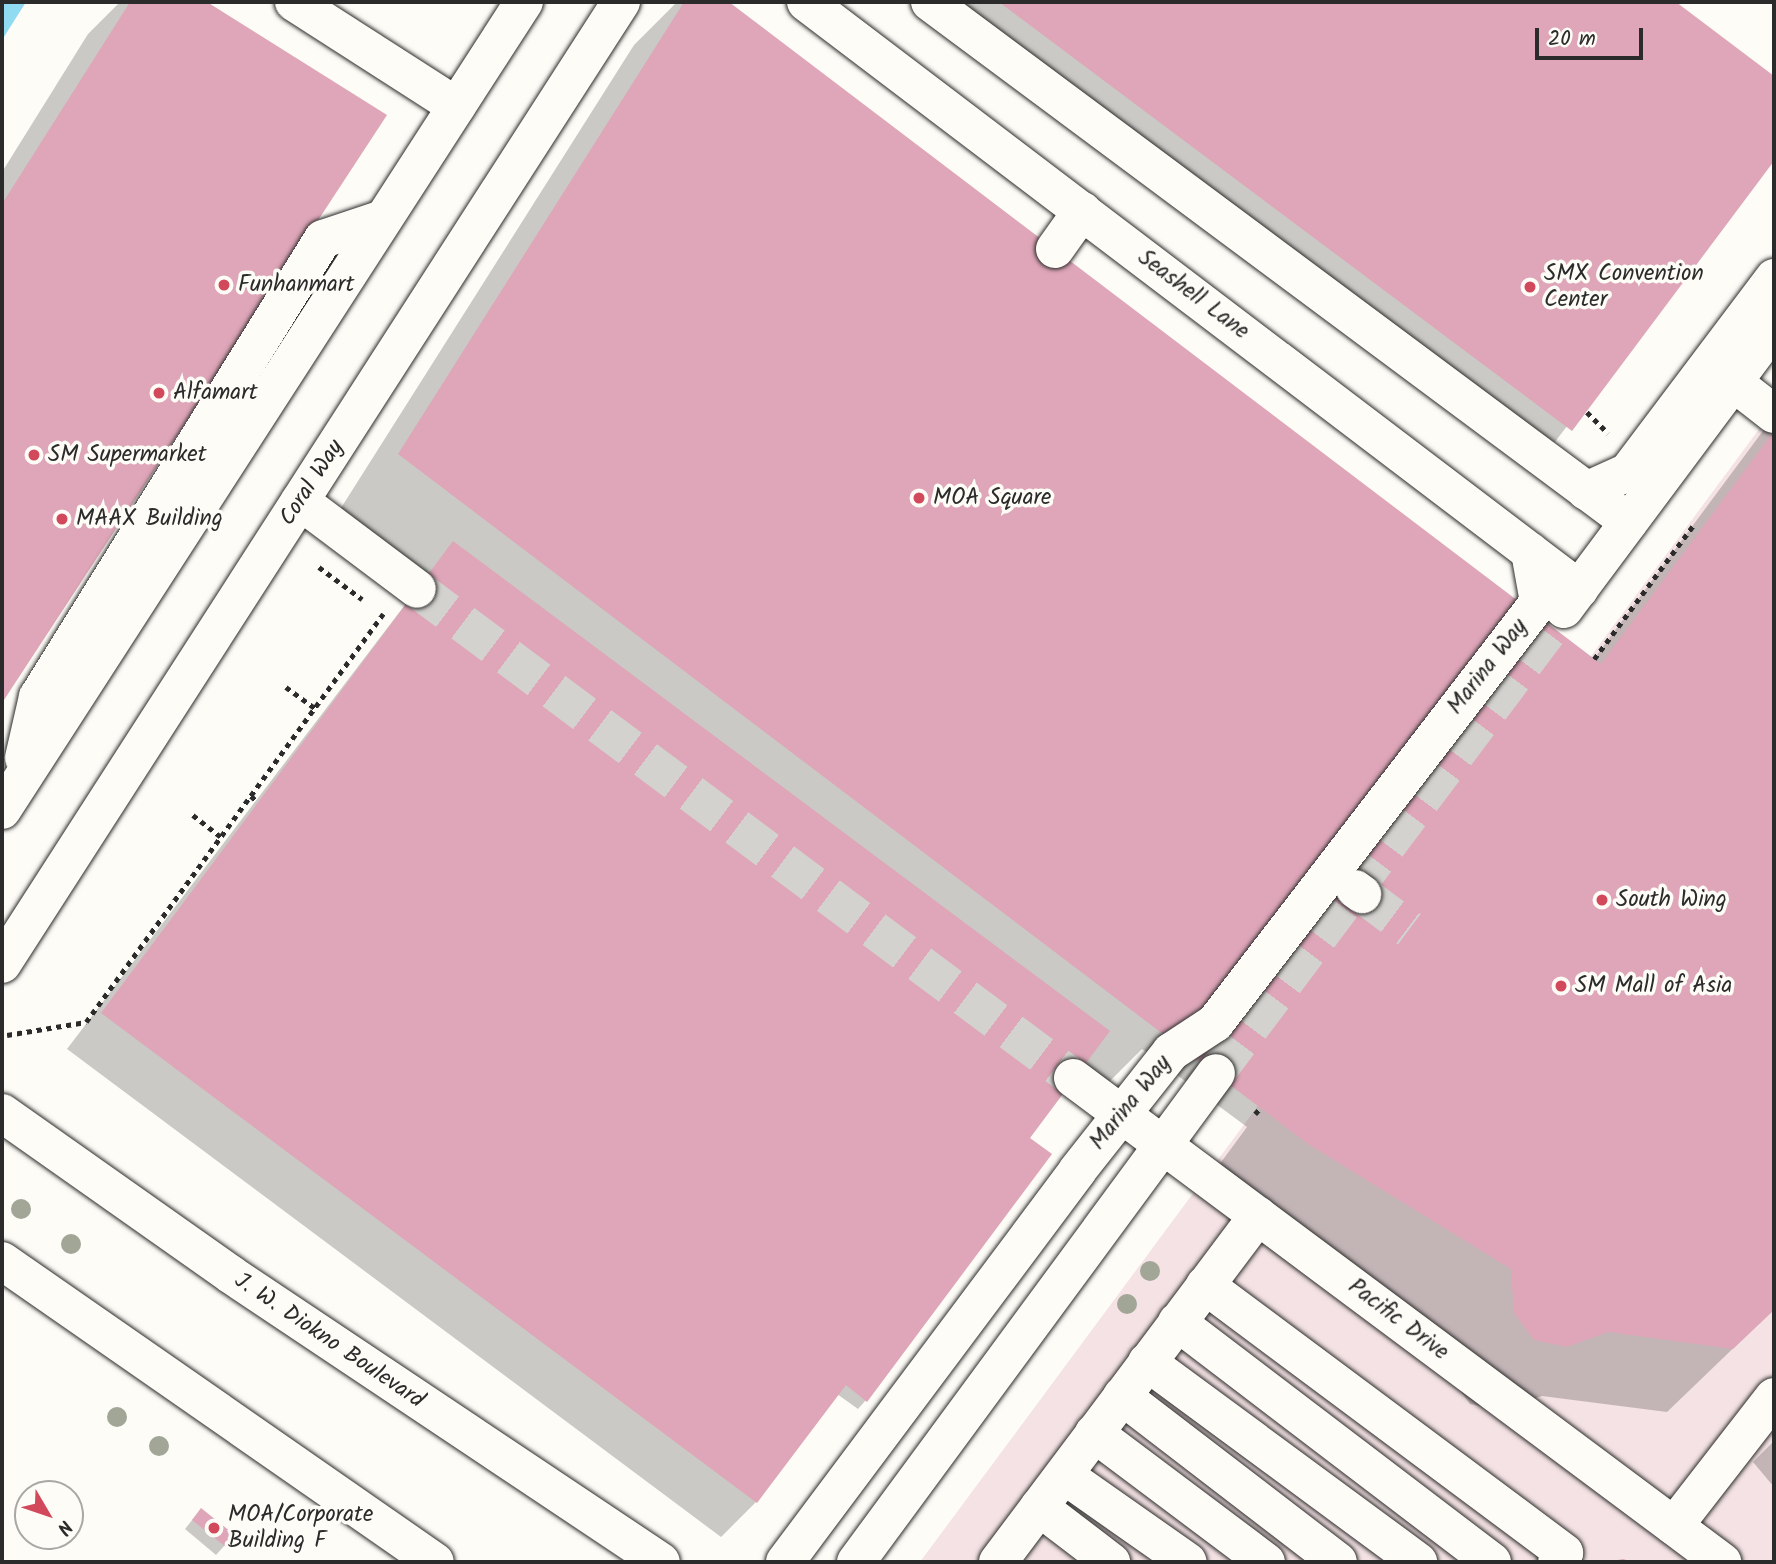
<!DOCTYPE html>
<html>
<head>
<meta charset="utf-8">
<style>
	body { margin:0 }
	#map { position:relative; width:1776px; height:1564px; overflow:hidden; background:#fdfcf7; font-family:Kalam,sans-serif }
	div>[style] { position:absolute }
	.built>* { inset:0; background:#f4e2e4 }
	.water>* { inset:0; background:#90daf2 }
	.shadow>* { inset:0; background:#0003 }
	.building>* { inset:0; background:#dea6b8 }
	.minor-tunnel>* { height:38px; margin-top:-19px; transform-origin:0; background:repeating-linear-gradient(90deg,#d3d2ce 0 38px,transparent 0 57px) }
	.path>* { height:4.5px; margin-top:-2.25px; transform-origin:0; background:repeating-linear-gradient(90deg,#2b2b2b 0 5px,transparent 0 10px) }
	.roads { filter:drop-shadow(0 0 2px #2b2b2b) drop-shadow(0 0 2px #2b2b2b) }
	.minor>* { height:38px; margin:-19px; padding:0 19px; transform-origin:19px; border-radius:19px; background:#fdfcf7 }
	.trees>* { width:20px; height:20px; margin:-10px; border-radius:50%; background:#a1a697 }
	.dots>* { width:19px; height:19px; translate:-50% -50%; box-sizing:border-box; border:4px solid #fdfcf7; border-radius:50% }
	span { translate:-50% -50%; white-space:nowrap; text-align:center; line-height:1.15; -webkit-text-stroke:7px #fdfcf7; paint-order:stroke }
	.poi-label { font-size:23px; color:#2b2b2b }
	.left { translate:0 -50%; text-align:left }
	.street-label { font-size:23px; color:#2b2b2b }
	.frame { position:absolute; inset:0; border:4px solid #2b2b2b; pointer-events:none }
	.north { position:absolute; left:14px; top:1480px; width:70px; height:70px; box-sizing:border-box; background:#fdfcf7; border:2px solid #a9a8a5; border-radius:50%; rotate:129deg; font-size:19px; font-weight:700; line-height:28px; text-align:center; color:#2b2b2b }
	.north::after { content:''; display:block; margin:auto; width:24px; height:32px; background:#d1495b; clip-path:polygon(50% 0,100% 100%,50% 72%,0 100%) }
	.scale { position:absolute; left:1535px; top:28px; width:108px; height:32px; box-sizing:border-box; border:4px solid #2b2b2b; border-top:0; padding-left:9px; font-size:21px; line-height:24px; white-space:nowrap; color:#2b2b2b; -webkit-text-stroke:5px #fdfcf7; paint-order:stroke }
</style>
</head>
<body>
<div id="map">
	<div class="built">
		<i style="clip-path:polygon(1774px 409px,1774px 1562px,920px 1562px)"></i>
	</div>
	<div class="water">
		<i style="clip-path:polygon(2px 2px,26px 2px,2px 40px)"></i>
	</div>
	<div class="shadow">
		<i style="clip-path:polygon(120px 2px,203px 2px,385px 116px,2px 700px,2px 172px,88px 34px)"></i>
		<i style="clip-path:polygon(677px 2px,726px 2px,1593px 660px,1774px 416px,1774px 1309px,1667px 1412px,1542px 1396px,1501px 1410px,1470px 1404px,1451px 1378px,1208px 1180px,1247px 1127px,1142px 1049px,1095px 1096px,1072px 1079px,1028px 1139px,866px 1400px,858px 1409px,837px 1394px,756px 1502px,721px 1537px,67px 1049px,420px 585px,334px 519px,634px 45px)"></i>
		<i style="clip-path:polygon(937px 2px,1672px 2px,1774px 78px,1774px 158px,1544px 456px)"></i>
		<i style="clip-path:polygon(1774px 1441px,1774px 1487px,1753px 1462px)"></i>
		<i style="clip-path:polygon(193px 1519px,233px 1536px,216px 1555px,185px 1529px)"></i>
	</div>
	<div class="building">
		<i style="clip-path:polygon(130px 2px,207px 2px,387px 115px,2px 703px,2px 204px)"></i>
		<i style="clip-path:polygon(684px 2px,729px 2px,1601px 664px,1774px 431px,1774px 1310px,1733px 1349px,1608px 1332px,1567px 1347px,1534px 1340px,1514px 1313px,1511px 1269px,1308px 1144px,398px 454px)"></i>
		<i style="clip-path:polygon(999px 2px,1676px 2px,1774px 76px,1774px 161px,1572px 431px)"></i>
		<i style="clip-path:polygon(453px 541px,1110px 1031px,1030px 1138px,1052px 1154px,867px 1402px,846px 1385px,757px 1503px,101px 1013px)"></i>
		<i style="clip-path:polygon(201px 1508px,236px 1536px,226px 1547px,192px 1520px)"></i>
		<i style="clip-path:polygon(1623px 1559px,1633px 1562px,1612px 1562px,1612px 1561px)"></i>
	</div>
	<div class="minor-tunnel">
		<i style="left:417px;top:589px;width:818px;rotate:36.7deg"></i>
		<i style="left:1362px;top:894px;width:59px;rotate:36.7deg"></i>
		<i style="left:1216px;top:1073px;width:559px;rotate:-53.07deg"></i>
	</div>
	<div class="path">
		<i style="left:1587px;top:412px;width:30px;rotate:45deg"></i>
		<i style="left:319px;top:567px;width:54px;rotate:36.7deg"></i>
		<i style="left:1594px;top:659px;width:169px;rotate:-53.4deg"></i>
		<i style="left:286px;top:687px;width:37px;rotate:36deg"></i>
		<i style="left:251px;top:796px;width:9px;rotate:41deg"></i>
		<i style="left:193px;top:815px;width:36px;rotate:38deg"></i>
		<i style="left:7px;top:1035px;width:80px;rotate:-9.3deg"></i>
		<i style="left:86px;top:1022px;width:505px;rotate:-53.95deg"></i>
		<i style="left:1255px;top:1114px;width:9px;rotate:-49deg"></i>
	</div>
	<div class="roads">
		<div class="minor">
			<i style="left:294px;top:2px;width:193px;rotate:32.7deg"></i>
			<i style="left:806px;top:2px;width:971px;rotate:37.21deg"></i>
			<i style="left:930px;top:2px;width:871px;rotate:36.65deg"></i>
			<i style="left:1055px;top:249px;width:47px;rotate:-54.6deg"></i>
			<i style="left:1733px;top:382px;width:52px;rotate:38deg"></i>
			<i style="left:1586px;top:491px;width:46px;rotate:-24.3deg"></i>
			<i style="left:1628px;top:472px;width:243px;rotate:-53deg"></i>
			<i style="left:300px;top:501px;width:146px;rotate:36.9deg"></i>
			<i style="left:1564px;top:609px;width:352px;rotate:-53.3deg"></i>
			<i style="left:24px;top:758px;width:63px;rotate:-77.1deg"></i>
			<i style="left:38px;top:697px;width:539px;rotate:-58.11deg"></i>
			<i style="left:323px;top:239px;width:63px;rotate:-18.4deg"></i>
			<i style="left:2px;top:810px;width:962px;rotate:-57.14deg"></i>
			<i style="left:1355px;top:889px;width:9px;rotate:36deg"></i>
			<i style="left:2px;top:964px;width:1144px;rotate:-57.24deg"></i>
			<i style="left:1073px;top:1078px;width:810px;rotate:36.71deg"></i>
			<i style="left:2px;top:1113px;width:279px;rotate:35.2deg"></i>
			<i style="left:230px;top:1274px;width:518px;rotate:33.75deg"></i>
			<i style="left:2px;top:1261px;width:527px;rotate:34.81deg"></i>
			<i style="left:1205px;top:1285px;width:448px;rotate:36.7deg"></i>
			<i style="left:1564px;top:1553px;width:11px;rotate:128deg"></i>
			<i style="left:1177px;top:1322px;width:396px;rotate:37.3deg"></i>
			<i style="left:1147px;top:1362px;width:337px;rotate:36.4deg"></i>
			<i style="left:1122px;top:1396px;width:272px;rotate:37.5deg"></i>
			<i style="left:1094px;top:1433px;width:215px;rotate:36.9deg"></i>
			<i style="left:1064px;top:1475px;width:151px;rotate:35.1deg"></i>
			<i style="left:1039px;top:1507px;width:91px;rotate:37.4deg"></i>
			<i style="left:1674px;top:1526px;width:163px;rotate:-52.2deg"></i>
			<i style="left:785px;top:1562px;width:488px;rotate:-53.2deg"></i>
			<i style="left:1077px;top:1171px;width:152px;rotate:-51.7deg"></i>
			<i style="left:1171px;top:1052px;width:53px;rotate:-33.4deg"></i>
			<i style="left:1215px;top:1023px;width:531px;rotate:-52.42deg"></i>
			<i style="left:1539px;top:602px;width:51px;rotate:-100.2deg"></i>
			<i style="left:856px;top:1562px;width:607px;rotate:-53.64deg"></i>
			<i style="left:998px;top:1562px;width:433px;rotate:-53.1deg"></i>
		</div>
	</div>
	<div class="trees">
		<i style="left:21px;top:1209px"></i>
		<i style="left:71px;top:1244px"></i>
		<i style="left:1150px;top:1271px"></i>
		<i style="left:1127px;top:1304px"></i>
		<i style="left:117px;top:1417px"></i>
		<i style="left:159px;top:1446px"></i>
	</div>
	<div class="dots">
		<i style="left:224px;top:285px;background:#d1495b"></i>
		<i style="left:1530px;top:287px;background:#d1495b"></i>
		<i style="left:159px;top:393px;background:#d1495b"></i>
		<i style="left:34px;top:455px;background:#d1495b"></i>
		<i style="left:919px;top:498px;background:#d1495b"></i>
		<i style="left:62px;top:519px;background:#d1495b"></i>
		<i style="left:1602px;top:900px;background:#d1495b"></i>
		<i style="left:1561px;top:986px;background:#d1495b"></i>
		<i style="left:214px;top:1528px;background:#d1495b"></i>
	</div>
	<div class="poi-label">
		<span class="left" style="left:1544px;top:287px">SMX Convention<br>Center</span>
		<span class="left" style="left:238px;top:285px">Funhanmart</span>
		<span class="left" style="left:173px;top:393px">Alfamart</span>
		<span class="left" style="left:48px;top:455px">SM Supermarket</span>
		<span class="left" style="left:933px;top:498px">MOA Square</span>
		<span class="left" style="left:76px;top:519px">MAAX Building</span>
		<span class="left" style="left:1616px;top:900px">South Wing</span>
		<span class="left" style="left:1575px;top:986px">SM Mall of Asia</span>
		<span class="left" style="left:228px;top:1528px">MOA/Corporate<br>Building F</span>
	</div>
	<div class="street-label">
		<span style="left:1193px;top:295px;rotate:37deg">Seashell Lane</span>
		<span style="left:312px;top:483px;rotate:-57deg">Coral Way</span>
		<span style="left:1488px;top:667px;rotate:-52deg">Marina Way</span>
		<span style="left:1131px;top:1103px;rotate:-51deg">Marina Way</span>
		<span style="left:1398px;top:1320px;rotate:37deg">Pacific Drive</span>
		<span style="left:329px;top:1341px;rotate:34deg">J. W. Diokno Boulevard</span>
	</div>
	<div class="frame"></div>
	<div class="north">N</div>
	<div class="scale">20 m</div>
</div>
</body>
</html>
